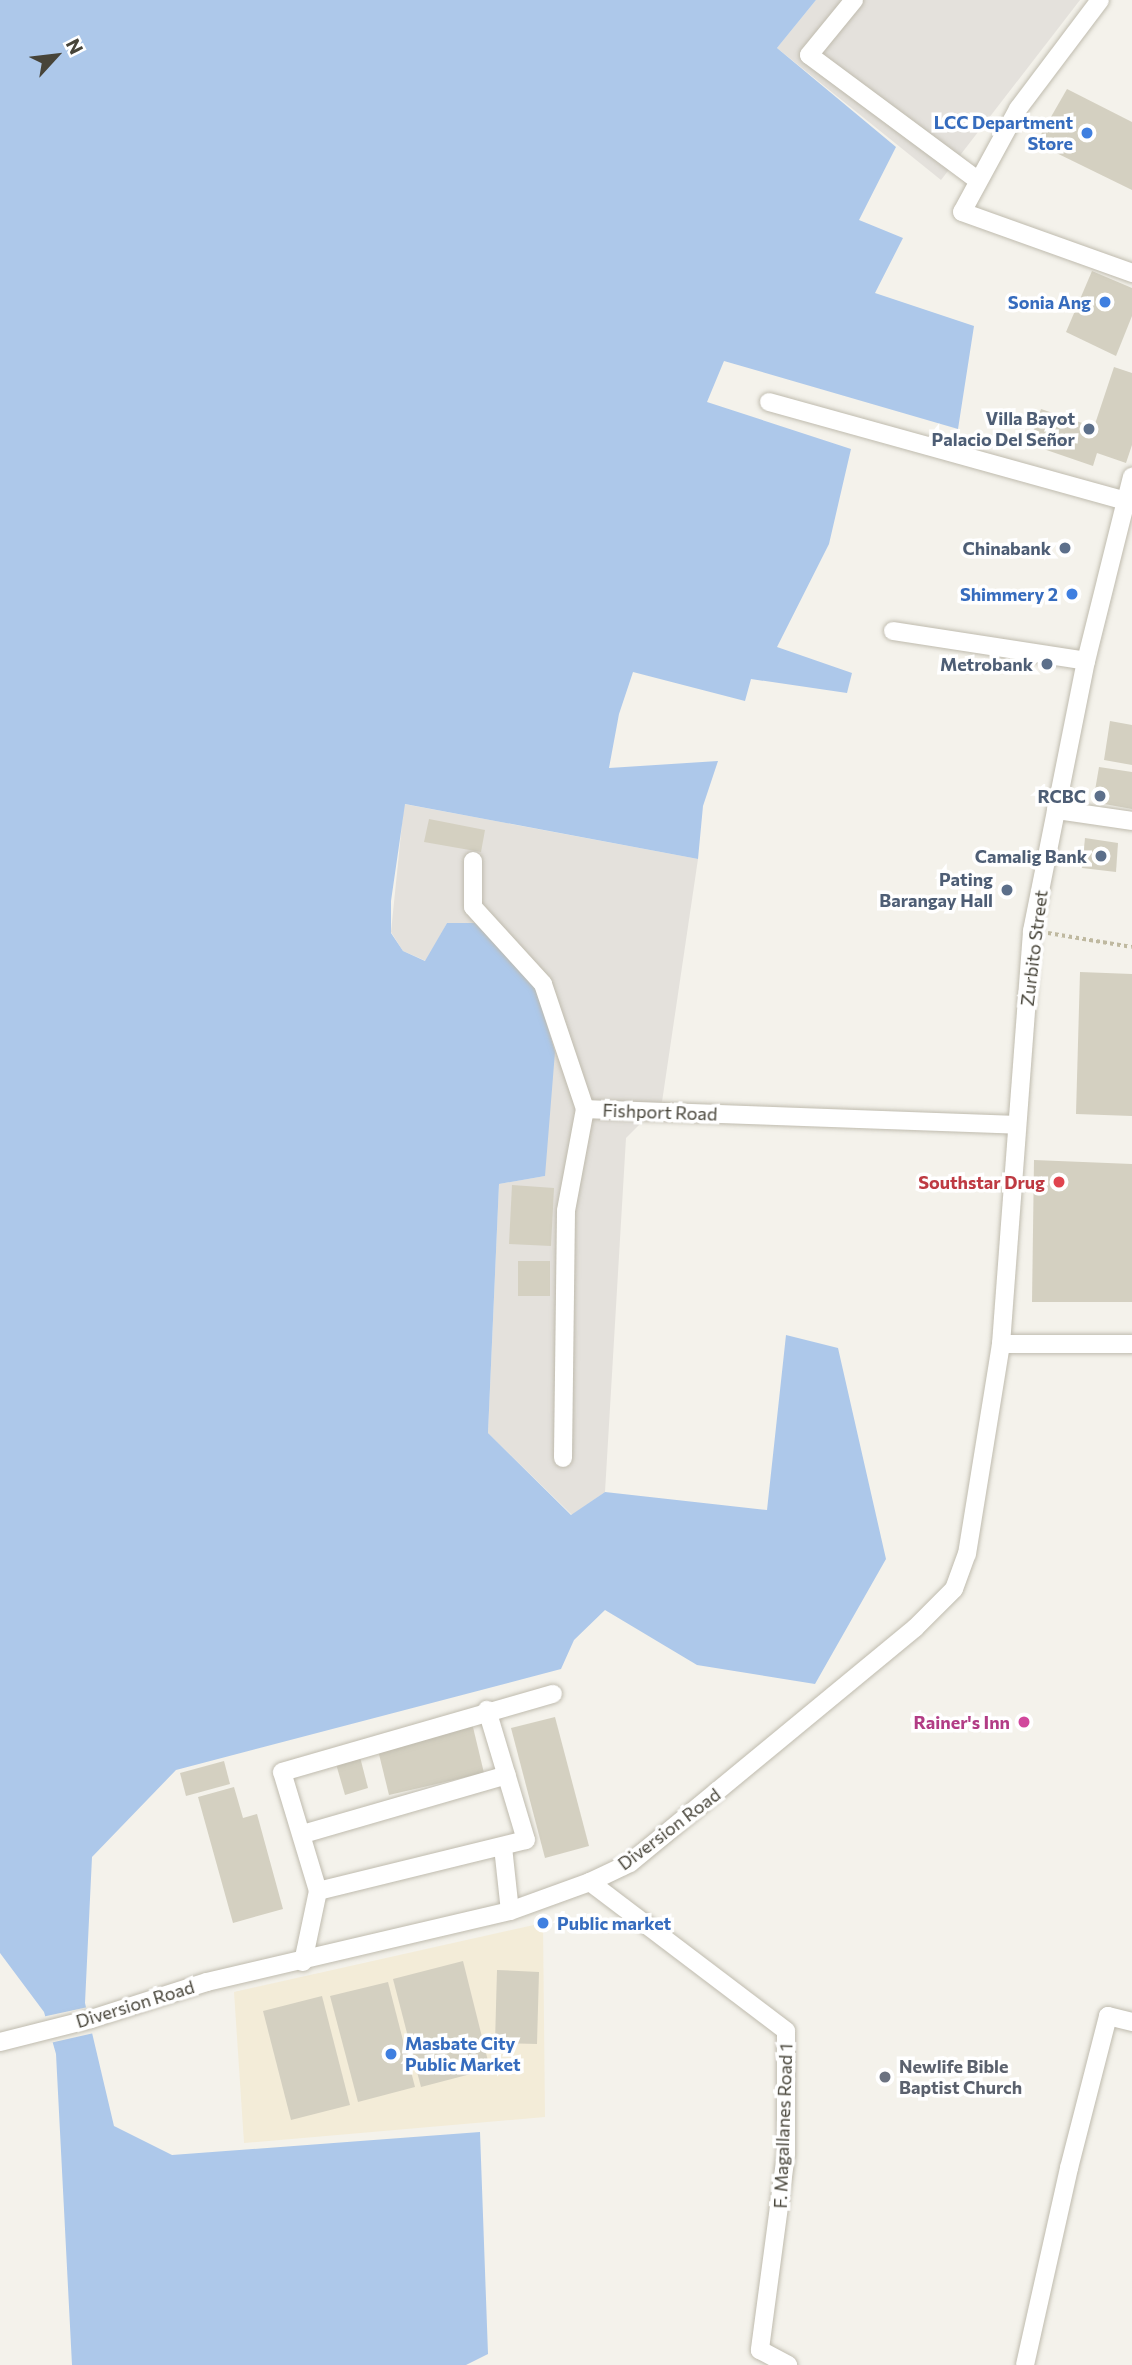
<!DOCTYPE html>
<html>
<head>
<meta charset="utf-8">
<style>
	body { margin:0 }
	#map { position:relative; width:1132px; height:2365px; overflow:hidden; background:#f4f2eb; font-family:Commissioner,sans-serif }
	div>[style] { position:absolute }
	.commercial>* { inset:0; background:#f3ecd8 }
	.industrial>* { inset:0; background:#e4e1dc }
	.water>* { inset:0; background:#adc8ea }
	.pier>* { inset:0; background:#f4f2eb }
	.building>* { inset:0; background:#d4d0c1 }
	.path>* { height:3.5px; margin-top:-1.75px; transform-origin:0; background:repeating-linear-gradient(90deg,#bfb9a0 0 3.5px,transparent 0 7px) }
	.roads { filter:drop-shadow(0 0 2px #bfbbae) drop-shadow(0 0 2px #bfbbae) }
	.minor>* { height:18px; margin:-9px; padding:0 9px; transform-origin:9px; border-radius:9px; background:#fff }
	.dots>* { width:19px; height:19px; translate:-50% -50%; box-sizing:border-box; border:4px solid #fff; border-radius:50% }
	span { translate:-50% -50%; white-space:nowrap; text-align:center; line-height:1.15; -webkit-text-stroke:7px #fff; paint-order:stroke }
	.shop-label { font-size:18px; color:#366cbe; font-weight:700 }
	.right { translate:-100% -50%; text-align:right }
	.left { translate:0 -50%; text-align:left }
	.service-label { font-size:18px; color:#4e5e75; font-weight:700 }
	.street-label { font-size:18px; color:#474439 }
	.health-label { font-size:18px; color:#be3a42; font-weight:700 }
	.hotel-label { font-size:18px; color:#b23c85; font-weight:700 }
	.worship-label { font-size:18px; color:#5b616d; font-weight:700 }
	.north { position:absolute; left:21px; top:21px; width:70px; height:70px; -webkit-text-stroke:5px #fff; paint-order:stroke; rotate:63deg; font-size:19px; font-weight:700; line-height:28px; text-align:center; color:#474439 }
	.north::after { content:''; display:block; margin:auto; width:24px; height:32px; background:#474439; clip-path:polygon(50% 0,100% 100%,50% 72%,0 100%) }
</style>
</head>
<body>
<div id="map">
	<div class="commercial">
		<i style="clip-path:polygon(543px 1923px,545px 2117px,244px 2143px,234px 1992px)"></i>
	</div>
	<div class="industrial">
		<i style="clip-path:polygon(816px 0,1080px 0,941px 180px,777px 48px)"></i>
		<i style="clip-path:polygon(404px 804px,698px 859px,662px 1102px,626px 1138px,605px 1492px,572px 1515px,488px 1433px,499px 1184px,545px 1176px,447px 923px,426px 961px,403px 951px,391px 932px)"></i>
	</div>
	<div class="water">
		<i style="clip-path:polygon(0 0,816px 0,777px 48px,896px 147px,859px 220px,903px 238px,875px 293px,974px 326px,958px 429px,724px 361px,707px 402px,851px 449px,829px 544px,777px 647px,852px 673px,847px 693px,751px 679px,745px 701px,633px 672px,619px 714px,609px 768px,718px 761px,703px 806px,698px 859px,405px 804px,391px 901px,391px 933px,403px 951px,425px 961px,447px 923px,475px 923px,534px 979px,555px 1052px,545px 1176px,499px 1184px,488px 1433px,571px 1515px,605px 1492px,767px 1510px,786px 1335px,838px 1348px,886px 1559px,815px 1684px,697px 1665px,605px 1610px,574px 1640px,561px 1669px,176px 1770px,92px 1857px,85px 2003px,114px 2126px,172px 2155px,480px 2132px,488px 2354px,466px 2365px,72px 2365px,56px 2054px,44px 2012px,0 1953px)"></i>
	</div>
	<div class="pier">
		<i style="clip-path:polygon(88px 2007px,94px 2033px,50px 2043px,42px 2017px)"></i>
	</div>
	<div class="building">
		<i style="clip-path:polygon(1067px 89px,1132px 122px,1132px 190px,1036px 143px)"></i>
		<i style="clip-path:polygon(1092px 271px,1132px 288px,1132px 316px,1116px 356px,1066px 332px)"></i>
		<i style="clip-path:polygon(1114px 367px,1132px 373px,1132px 445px,1126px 463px,1097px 453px,1093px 466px,1029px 444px,1041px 409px,1094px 427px)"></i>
		<i style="clip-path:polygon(1110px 721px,1132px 725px,1132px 765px,1104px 760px)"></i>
		<i style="clip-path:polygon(1099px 767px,1132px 772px,1132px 809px,1093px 802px)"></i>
		<i style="clip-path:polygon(429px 819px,485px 830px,481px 852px,424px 842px)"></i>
		<i style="clip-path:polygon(1085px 838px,1118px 843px,1116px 872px,1082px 868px)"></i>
		<i style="clip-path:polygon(1080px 972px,1132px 974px,1132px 1116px,1076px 1114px)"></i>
		<i style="clip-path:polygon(1034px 1160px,1132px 1164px,1132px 1302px,1032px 1302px)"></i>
		<i style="clip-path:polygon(512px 1185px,554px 1188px,551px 1246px,509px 1244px)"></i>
		<i style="clip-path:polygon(518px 1261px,550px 1261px,550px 1296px,518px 1296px)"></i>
		<i style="clip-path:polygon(555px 1717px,589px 1846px,545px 1858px,511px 1728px)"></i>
		<i style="clip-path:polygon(472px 1723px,484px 1773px,389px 1795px,377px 1746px)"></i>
		<i style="clip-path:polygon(360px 1757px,368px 1788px,345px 1795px,336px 1764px)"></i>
		<i style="clip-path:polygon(224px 1761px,230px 1784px,186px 1796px,180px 1773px)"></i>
		<i style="clip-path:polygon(234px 1787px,243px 1818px,257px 1814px,283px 1909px,233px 1923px,198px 1797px)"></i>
		<i style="clip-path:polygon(463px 1961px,490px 2069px,421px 2087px,393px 1979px)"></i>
		<i style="clip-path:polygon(497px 1970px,539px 1972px,537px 2044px,495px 2043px)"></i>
		<i style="clip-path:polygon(388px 1982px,415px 2087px,358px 2102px,330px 1996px)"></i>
		<i style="clip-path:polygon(322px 1996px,350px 2105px,291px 2120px,263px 2011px)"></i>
	</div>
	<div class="path">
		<i style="left:1048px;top:933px;width:85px;rotate:9.5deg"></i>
	</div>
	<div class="roads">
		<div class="minor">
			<i style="left:854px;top:0;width:71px;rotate:129.3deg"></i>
			<i style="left:809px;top:55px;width:208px;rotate:36.6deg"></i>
			<i style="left:1100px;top:0;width:136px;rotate:127deg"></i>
			<i style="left:1018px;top:109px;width:117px;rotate:118.5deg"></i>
			<i style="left:962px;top:212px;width:181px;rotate:19.7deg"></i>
			<i style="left:769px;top:402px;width:370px;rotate:15.5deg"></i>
			<i style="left:893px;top:631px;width:195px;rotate:8.8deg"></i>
			<i style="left:1056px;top:810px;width:77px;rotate:8.2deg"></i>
			<i style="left:473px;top:861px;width:46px;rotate:90deg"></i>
			<i style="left:473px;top:907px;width:104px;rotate:47.7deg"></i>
			<i style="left:543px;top:984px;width:132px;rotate:71.4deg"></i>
			<i style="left:585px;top:1109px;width:104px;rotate:100.6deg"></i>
			<i style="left:566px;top:1211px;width:247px;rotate:90.7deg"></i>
			<i style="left:585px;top:1109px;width:431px;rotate:2.1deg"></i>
			<i style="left:1001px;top:1344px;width:131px"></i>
			<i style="left:303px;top:1834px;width:212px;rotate:-16.1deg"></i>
			<i style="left:503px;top:1847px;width:64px;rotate:83.8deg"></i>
			<i style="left:590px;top:1882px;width:246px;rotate:37.2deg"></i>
			<i style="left:786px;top:2031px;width:123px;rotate:90deg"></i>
			<i style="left:786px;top:2154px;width:198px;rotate:97.6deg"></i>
			<i style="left:760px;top:2350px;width:32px;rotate:28deg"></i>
			<i style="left:318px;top:1891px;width:214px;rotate:-13.8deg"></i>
			<i style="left:526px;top:1840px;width:136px;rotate:-106.7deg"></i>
			<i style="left:303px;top:1962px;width:73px;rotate:-78.1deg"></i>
			<i style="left:318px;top:1891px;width:124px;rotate:-106.8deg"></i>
			<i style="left:282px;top:1772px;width:282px;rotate:-16.1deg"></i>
			<i style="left:0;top:2042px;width:94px;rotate:-14.2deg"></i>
			<i style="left:91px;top:2019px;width:122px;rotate:-17.7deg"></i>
			<i style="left:207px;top:1982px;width:311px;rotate:-13.2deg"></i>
			<i style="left:510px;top:1911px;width:85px;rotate:-19.9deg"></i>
			<i style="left:590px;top:1882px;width:44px;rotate:-25.4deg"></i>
			<i style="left:630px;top:1863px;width:369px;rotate:-39.5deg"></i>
			<i style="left:915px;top:1628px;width:55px;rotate:-45deg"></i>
			<i style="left:954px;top:1589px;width:37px;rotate:-70deg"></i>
			<i style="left:967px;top:1554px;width:213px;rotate:-80.8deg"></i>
			<i style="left:1001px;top:1344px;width:414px;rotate:-85.7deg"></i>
			<i style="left:1032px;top:931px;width:275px;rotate:-78.7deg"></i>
			<i style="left:1086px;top:661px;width:190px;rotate:-76deg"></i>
			<i style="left:1025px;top:2365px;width:202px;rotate:-77.4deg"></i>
			<i style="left:1069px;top:2168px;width:157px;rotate:-75.6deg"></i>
			<i style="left:1108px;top:2016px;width:25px;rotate:14deg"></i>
		</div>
	</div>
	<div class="dots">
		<i style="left:1087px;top:133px;background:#3f7fe0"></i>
		<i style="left:1105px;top:302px;background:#3f7fe0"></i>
		<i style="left:1089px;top:429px;background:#5c6f8a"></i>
		<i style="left:1065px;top:548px;background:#5c6f8a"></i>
		<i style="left:1072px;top:594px;background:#3f7fe0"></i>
		<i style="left:1047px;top:664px;background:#5c6f8a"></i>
		<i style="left:1100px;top:796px;background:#5c6f8a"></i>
		<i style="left:1101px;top:856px;background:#5c6f8a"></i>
		<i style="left:1007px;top:890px;background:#5c6f8a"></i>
		<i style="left:1059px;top:1182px;background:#e0444e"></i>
		<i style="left:1024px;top:1722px;background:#d1479c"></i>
		<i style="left:543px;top:1923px;background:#3f7fe0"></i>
		<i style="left:391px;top:2054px;background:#3f7fe0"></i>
		<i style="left:885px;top:2077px;background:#6b7280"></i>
	</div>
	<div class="shop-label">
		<span class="right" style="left:1073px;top:133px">LCC Department<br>Store</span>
		<span class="right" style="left:1091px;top:302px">Sonia Ang</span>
		<span class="right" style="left:1058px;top:594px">Shimmery 2</span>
		<span class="left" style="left:557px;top:1923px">Public market</span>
		<span class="left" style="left:405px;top:2054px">Masbate City<br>Public Market</span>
	</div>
	<div class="service-label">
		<span class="right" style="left:1075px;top:429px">Villa Bayot<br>Palacio Del Señor</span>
		<span class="right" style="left:1051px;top:548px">Chinabank</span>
		<span class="right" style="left:1033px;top:664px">Metrobank</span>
		<span class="right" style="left:1086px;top:796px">RCBC</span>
		<span class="right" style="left:1087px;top:856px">Camalig Bank</span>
		<span class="right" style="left:993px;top:890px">Pating<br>Barangay Hall</span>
	</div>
	<div class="street-label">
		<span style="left:1034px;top:948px;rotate:-83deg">Zurbito Street</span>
		<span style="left:660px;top:1112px;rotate:2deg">Fishport Road</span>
		<span style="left:669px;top:1829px;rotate:-37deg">Diversion Road</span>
		<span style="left:135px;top:2004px;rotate:-17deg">Diversion Road</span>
		<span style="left:783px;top:2126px;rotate:-88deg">F. Magallanes Road 1</span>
	</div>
	<div class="health-label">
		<span class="right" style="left:1045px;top:1182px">Southstar Drug</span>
	</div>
	<div class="hotel-label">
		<span class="right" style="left:1010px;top:1722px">Rainer's Inn</span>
	</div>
	<div class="worship-label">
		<span class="left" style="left:899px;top:2077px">Newlife Bible<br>Baptist Church</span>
	</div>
	<div class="north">N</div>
</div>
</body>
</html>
